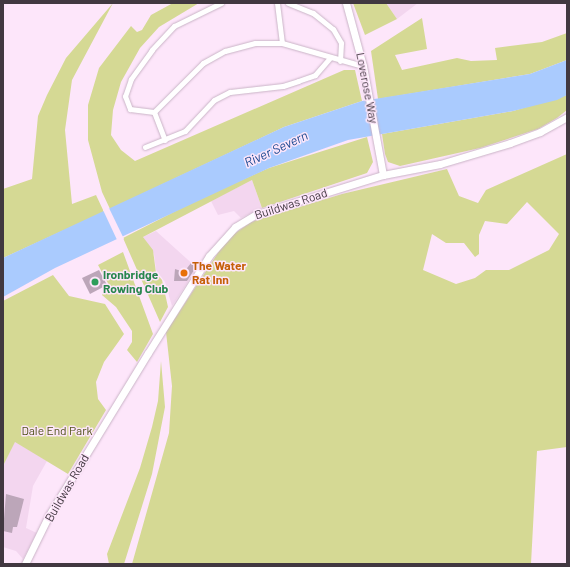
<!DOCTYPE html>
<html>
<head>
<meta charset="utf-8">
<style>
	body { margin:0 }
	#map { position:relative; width:570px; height:567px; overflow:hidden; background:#fde6fa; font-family:Barlow,sans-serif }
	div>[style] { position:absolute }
	.built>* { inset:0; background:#f3d6ef }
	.green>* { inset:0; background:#d5d994 }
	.water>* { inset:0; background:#aacbfe }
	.pier>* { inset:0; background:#fde6fa }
	.building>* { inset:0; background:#bca6b9 }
	.roads { filter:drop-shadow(0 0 1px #cab4c7) drop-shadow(0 0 1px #cab4c7) }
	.street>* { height:5px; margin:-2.5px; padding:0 2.5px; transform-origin:2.5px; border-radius:2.5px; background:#fff }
	.secondary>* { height:7px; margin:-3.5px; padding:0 3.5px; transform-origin:3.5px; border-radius:3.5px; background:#fff }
	.dots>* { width:11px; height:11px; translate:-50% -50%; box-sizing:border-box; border:2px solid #fde6fa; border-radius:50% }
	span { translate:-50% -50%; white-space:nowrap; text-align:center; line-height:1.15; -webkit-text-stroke:3px #fde6fa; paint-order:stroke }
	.street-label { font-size:12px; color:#413840 }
	.food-label { font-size:12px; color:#c56008; font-weight:700 }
	.left { translate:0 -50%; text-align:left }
	.leisure-label { font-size:12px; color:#27864d; font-weight:700 }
	.park-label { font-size:12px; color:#4f5118 }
	.water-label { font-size:13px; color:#1a4991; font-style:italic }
	.frame { position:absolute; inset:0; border:4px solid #413840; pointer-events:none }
</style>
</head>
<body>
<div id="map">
	<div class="built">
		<i style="clip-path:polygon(386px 3px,418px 3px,397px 19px)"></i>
		<i style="clip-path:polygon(252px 180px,262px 208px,241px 218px,234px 211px,218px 215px,211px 201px)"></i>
		<i style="clip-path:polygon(156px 231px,197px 268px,172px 306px,165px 282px,156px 270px,154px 254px,143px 237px)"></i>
		<i style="clip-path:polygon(15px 441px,47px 461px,33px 486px,26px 528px,37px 533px,23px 559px,16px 551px,3px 547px,3px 466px)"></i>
	</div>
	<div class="green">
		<i style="clip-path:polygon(113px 3px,72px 80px,65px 130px,72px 204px,96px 195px,104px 212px,3px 258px,3px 189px,32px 179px,38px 116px,47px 95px,66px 58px)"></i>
		<i style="clip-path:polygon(173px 3px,199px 3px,159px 27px,140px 48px,121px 82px,113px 110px,111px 135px,121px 150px,135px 161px,344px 70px,355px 70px,362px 101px,284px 127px,110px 209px,102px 192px,88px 140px,88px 105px,99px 68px,131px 26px,137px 32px,142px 30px,151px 15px)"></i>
		<i style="clip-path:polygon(353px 3px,386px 3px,397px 19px,365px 35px)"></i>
		<i style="clip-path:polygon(422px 18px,427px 49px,395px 55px,402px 70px,457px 58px,471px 61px,497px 60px,495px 48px,542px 42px,567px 33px,567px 60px,530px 74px,378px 99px,371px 51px)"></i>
		<i style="clip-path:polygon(567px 95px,567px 110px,557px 118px,538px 129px,480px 148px,400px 166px,388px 162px,385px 154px,382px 134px,513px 111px)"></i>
		<i style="clip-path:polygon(367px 137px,373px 162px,367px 173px,262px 208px,252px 180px,143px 237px,153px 250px,156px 273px,162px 280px,168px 307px,160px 322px,123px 238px,203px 197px,269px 168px)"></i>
		<i style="clip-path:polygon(evenodd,567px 154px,567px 447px,537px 451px,531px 564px,132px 564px,169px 433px,172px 386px,166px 332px,227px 239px,251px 222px,342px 194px,447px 169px,459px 196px,478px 203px,486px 190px,567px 154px,527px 202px,559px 234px,549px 250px,509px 270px,486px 270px,475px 278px,456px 284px,423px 270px,432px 234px,446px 243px,464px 243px,475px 257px,479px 254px,479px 235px,485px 221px,507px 224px,527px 202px)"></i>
		<i style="clip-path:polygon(123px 252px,153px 334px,137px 362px,127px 350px,132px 342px,132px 331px,116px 307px,102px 295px,109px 285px,98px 265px)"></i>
		<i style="clip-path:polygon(53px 275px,69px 296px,105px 304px,124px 334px,104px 362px,96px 382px,98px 399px,106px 410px,68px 474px,15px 442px,3px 466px,3px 301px)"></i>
		<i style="clip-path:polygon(161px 361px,165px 407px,152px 474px,124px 564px,109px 564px,107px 554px,140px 468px,152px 427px,158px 401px)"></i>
	</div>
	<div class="water">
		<i style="clip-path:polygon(567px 60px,567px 95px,557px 100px,513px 111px,348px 140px,269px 168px,55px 268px,3px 297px,3px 258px,284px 127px,362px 101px,530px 74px)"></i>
	</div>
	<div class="pier">
		<i style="clip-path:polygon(109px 208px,124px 239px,118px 242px,103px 210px)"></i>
	</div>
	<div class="building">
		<i style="clip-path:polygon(191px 263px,196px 267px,187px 281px,174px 281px,175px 269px,184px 272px)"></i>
		<i style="clip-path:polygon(99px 270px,107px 285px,90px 294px,82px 278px)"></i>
		<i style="clip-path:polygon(6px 494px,24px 499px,17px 527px,13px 527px,12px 533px,3px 531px)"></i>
	</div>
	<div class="roads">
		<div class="street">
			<i style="left:221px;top:3px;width:52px;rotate:153.9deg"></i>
			<i style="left:174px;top:26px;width:33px;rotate:133deg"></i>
			<i style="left:152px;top:50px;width:36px;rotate:126deg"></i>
			<i style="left:131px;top:79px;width:18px;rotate:109deg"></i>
			<i style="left:125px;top:96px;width:14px;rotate:69deg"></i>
			<i style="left:130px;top:109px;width:24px;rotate:7deg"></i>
			<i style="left:154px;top:112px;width:69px;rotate:-45deg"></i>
			<i style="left:203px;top:63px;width:25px;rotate:-29deg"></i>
			<i style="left:225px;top:51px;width:31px;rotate:-15deg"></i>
			<i style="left:255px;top:43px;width:27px"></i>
			<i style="left:282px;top:43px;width:84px;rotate:15.9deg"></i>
			<i style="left:277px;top:3px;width:40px;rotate:82.9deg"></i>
			<i style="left:288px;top:3px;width:27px;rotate:22deg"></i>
			<i style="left:313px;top:13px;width:26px;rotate:39deg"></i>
			<i style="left:333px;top:29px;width:16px;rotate:60deg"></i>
			<i style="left:341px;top:43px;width:18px;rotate:93deg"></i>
			<i style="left:154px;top:112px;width:30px;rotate:69deg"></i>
			<i style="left:145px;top:147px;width:43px;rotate:-21.8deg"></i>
			<i style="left:185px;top:131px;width:42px;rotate:-46.9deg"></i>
			<i style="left:214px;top:100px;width:18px;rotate:-27deg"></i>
			<i style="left:230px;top:92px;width:53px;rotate:-6.5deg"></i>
			<i style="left:283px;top:86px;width:16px;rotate:-18deg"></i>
			<i style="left:298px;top:81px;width:18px;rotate:-19deg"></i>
			<i style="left:315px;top:75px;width:23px;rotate:-49deg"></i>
		</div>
		<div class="secondary">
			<i style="left:346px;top:3px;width:65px;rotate:74.9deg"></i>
			<i style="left:363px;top:66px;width:111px;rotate:79.6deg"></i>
			<i style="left:25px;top:564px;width:55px;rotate:-63.9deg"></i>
			<i style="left:49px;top:515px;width:190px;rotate:-58.6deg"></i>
			<i style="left:148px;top:353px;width:115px;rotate:-57.8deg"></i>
			<i style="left:209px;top:256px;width:39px;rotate:-48deg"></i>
			<i style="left:235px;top:227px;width:26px;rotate:-31deg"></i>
			<i style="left:257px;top:214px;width:132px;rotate:-17.2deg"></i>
			<i style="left:383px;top:175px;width:58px;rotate:-10.9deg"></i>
			<i style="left:440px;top:164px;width:73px;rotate:-16.7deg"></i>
			<i style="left:510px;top:143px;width:32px;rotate:-20deg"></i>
			<i style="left:540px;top:132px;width:31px;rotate:-29deg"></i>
		</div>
	</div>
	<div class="dots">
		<i style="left:184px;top:273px;background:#e8710a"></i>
		<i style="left:95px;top:282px;background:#2e9e5b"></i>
	</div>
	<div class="street-label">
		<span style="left:367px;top:88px;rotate:79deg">Loverose Way</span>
		<span style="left:291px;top:204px;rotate:-18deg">Buildwas Road</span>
		<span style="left:67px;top:488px;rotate:-60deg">Buildwas Road</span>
	</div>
	<div class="food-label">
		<span class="left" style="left:192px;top:273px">The Water<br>Rat Inn</span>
	</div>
	<div class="leisure-label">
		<span class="left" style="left:103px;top:282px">Ironbridge<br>Rowing Club</span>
	</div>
	<div class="park-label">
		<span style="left:57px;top:431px">Dale End Park</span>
	</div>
	<div class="water-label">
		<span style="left:276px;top:149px;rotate:-25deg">River Severn</span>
	</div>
	<div class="frame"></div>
</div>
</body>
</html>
